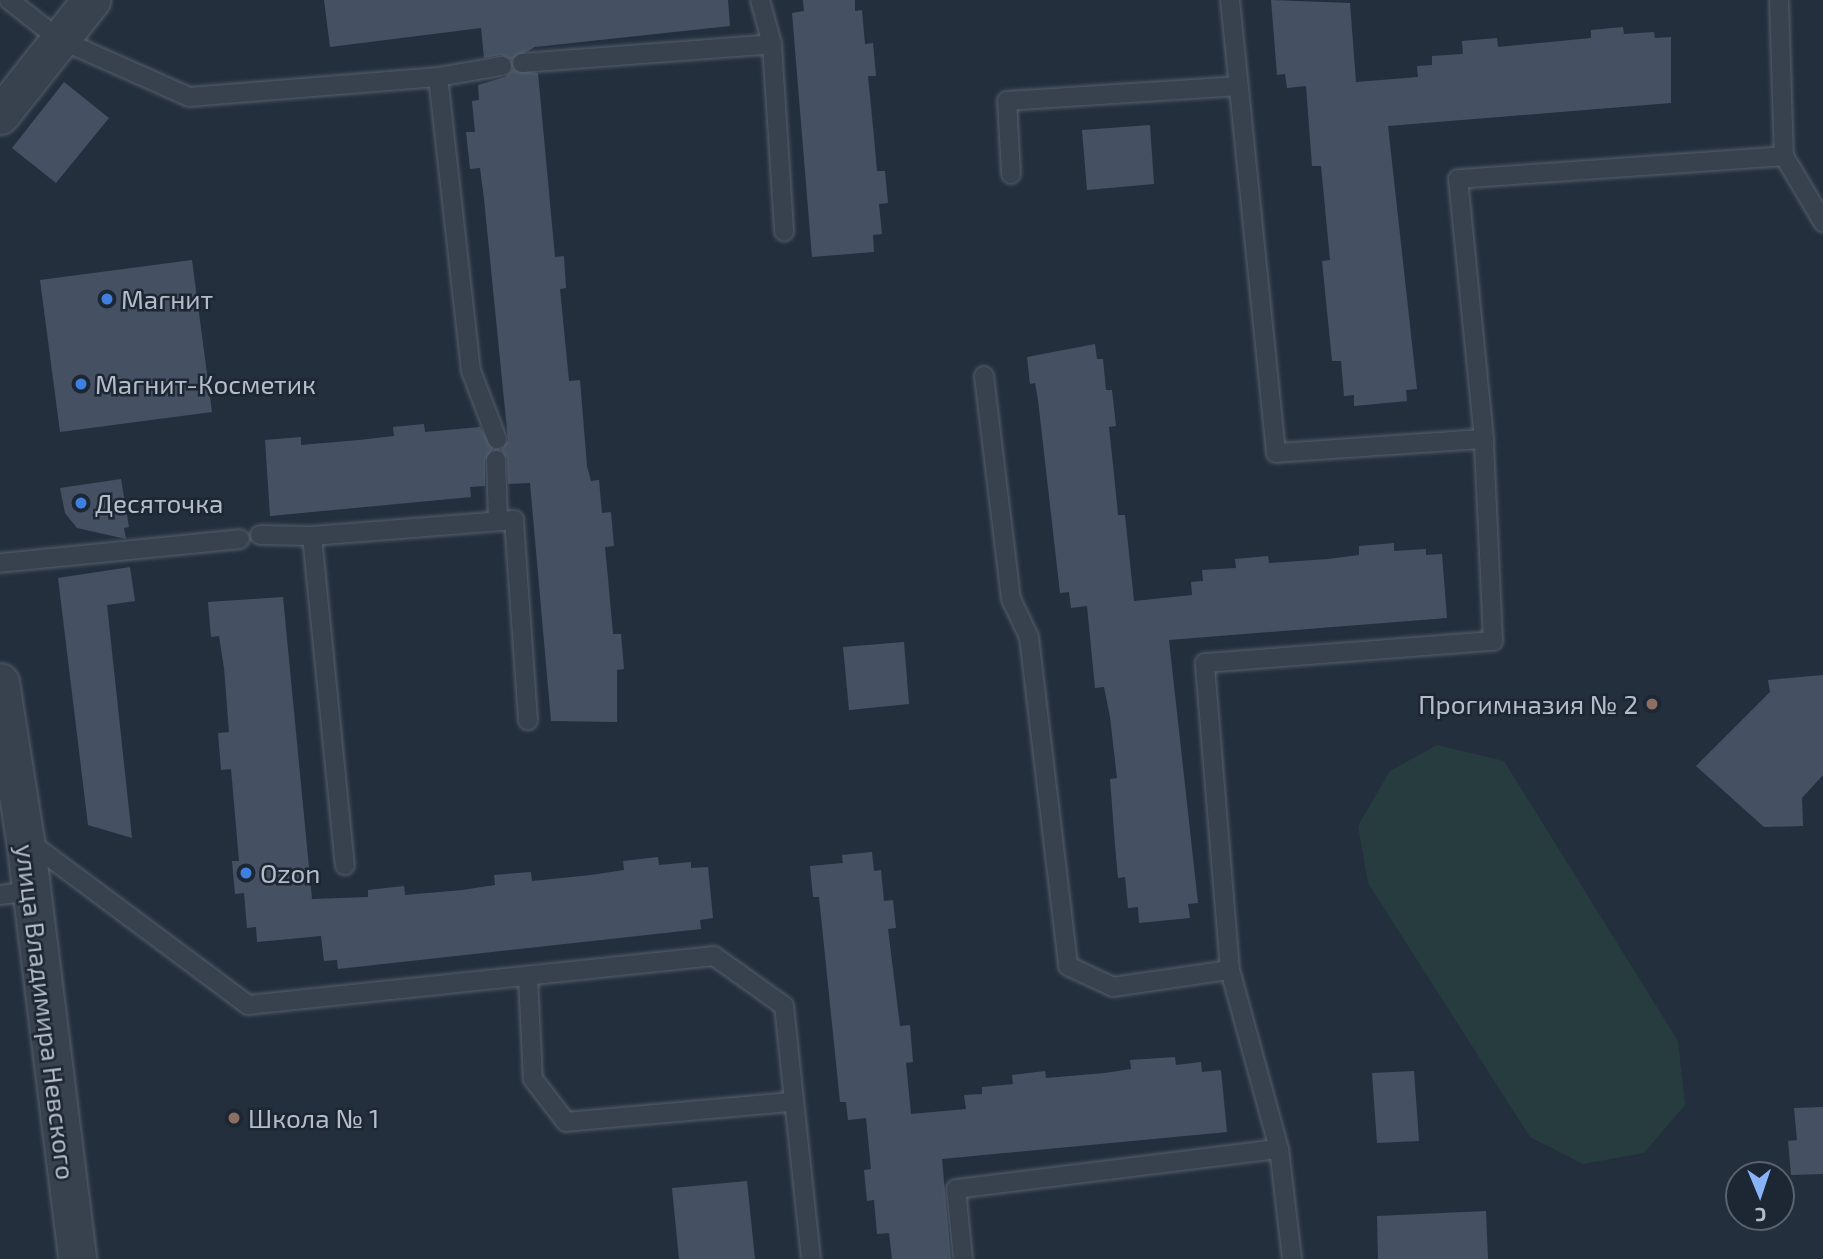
<!DOCTYPE html>
<html>
<head>
<meta charset="utf-8">
<style>
	body { margin:0 }
	#map { position:relative; width:1823px; height:1259px; overflow:hidden; background:#242f3e; font-family:"Exo 2",sans-serif }
	div>[style] { position:absolute }
	.green>* { inset:0; background:#263c3f }
	.building>* { inset:0; background:#455162 }
	.roads { filter:drop-shadow(0 0 2px #565f6c) drop-shadow(0 0 2px #565f6c) }
	.service>* { height:18px; margin:-9px; padding:0 9px; transform-origin:9px; border-radius:9px; background:#38414e }
	.minor>* { height:37px; margin:-18.5px; padding:0 18.5px; transform-origin:18.5px; border-radius:18.5px; background:#38414e }
	.dots>* { width:19px; height:19px; translate:-50% -50%; box-sizing:border-box; border:4px solid #1d2633; border-radius:50% }
	span { translate:-50% -50%; white-space:nowrap; text-align:center; line-height:1.15; -webkit-text-stroke:5px #1d2633; paint-order:stroke }
	.poi-label { font-size:26px; color:#b4bcc9 }
	.left { translate:0 -50%; text-align:left }
	.right { translate:-100% -50%; text-align:right }
	.street-label { font-size:26px; color:#b4bcc9 }
	.north { position:absolute; left:1725px; top:1161px; width:70px; height:70px; box-sizing:border-box; background:#1d2633; border:2px solid #59626f; border-radius:50%; rotate:178deg; font-size:19px; font-weight:700; line-height:28px; text-align:center; color:#b4bcc9 }
	.north::after { content:''; display:block; margin:auto; width:24px; height:32px; background:#8ab4f8; clip-path:polygon(50% 0,100% 100%,50% 72%,0 100%) }
</style>
</head>
<body>
<div id="map">
	<div class="green">
		<i style="clip-path:polygon(1437px 745px,1504px 761px,1678px 1041px,1685px 1105px,1644px 1153px,1583px 1164px,1530px 1137px,1368px 883px,1358px 826px,1390px 771px)"></i>
	</div>
	<div class="building">
		<i style="clip-path:polygon(324px 0,728px 0,730px 26px,535px 47px,511px 60px,501px 55px,484px 58px,481px 28px,330px 47px)"></i>
		<i style="clip-path:polygon(803px 0,855px 0,855px 11px,862px 10px,865px 44px,873px 43px,876px 76px,868px 76px,874px 137px,877px 171px,885px 171px,888px 203px,879px 204px,882px 234px,873px 235px,874px 252px,812px 257px,792px 13px,804px 11px)"></i>
		<i style="clip-path:polygon(1271px 0,1350px 3px,1356px 82px,1418px 77px,1417px 66px,1432px 65px,1432px 56px,1463px 54px,1462px 41px,1497px 38px,1498px 47px,1591px 38px,1591px 30px,1623px 27px,1624px 34px,1654px 32px,1655px 38px,1671px 37px,1671px 103px,1388px 126px,1417px 389px,1406px 390px,1407px 401px,1354px 406px,1354px 395px,1344px 396px,1341px 361px,1332px 361px,1322px 261px,1330px 260px,1321px 166px,1312px 166px,1306px 86px,1287px 88px,1285px 74px,1277px 75px)"></i>
		<i style="clip-path:polygon(513px 69px,538px 73px,555px 257px,564px 256px,566px 288px,560px 289px,569px 381px,580px 380px,587px 466px,591px 481px,599px 480px,602px 513px,611px 512px,614px 546px,605px 547px,608px 578px,613px 634px,621px 634px,624px 669px,617px 670px,617px 722px,551px 721px,530px 483px,508px 484px,507px 459px,501px 450px,508px 440px,484px 199px,480px 168px,470px 169px,466px 132px,475px 132px,472px 101px,479px 100px,478px 85px,505px 77px)"></i>
		<i style="clip-path:polygon(64px 82px,109px 118px,56px 183px,12px 148px)"></i>
		<i style="clip-path:polygon(1150px 125px,1154px 184px,1087px 190px,1082px 130px)"></i>
		<i style="clip-path:polygon(192px 260px,212px 412px,60px 432px,40px 280px)"></i>
		<i style="clip-path:polygon(1095px 344px,1097px 359px,1103px 359px,1106px 390px,1112px 390px,1116px 426px,1109px 427px,1115px 484px,1118px 515px,1125px 515px,1134px 601px,1192px 595px,1191px 582px,1203px 581px,1202px 570px,1236px 568px,1235px 559px,1268px 556px,1269px 563px,1328px 559px,1359px 555px,1359px 546px,1394px 543px,1394px 551px,1426px 549px,1426px 555px,1442px 554px,1447px 618px,1169px 640px,1198px 903px,1188px 904px,1190px 918px,1139px 923px,1138px 907px,1128px 908px,1125px 877px,1118px 878px,1115px 845px,1110px 779px,1117px 778px,1110px 717px,1104px 687px,1095px 688px,1087px 606px,1071px 608px,1069px 592px,1060px 593px,1038px 400px,1035px 383px,1030px 384px,1027px 357px)"></i>
		<i style="clip-path:polygon(424px 424px,425px 432px,480px 427px,493px 449px,485px 460px,485px 486px,470px 487px,471px 497px,270px 516px,265px 440px,301px 437px,301px 445px,359px 440px,394px 436px,393px 427px)"></i>
		<i style="clip-path:polygon(121px 479px,129px 527px,124px 528px,126px 539px,77px 528px,65px 513px,60px 488px)"></i>
		<i style="clip-path:polygon(130px 567px,135px 601px,107px 605px,132px 838px,88px 825px,58px 578px)"></i>
		<i style="clip-path:polygon(283px 597px,312px 899px,368px 897px,368px 890px,404px 886px,405px 895px,462px 890px,495px 885px,494px 875px,531px 872px,532px 881px,591px 875px,624px 870px,623px 861px,658px 857px,659px 865px,691px 862px,691px 868px,708px 867px,713px 918px,700px 920px,701px 929px,338px 969px,337px 960px,324px 961px,321px 936px,257px 942px,256px 927px,247px 928px,244px 893px,235px 894px,232px 861px,239px 861px,231px 769px,221px 770px,218px 733px,229px 732px,224px 668px,219px 636px,211px 637px,208px 602px)"></i>
		<i style="clip-path:polygon(904px 642px,909px 704px,849px 710px,843px 647px)"></i>
		<i style="clip-path:polygon(1823px 675px,1823px 775px,1802px 798px,1803px 826px,1764px 827px,1696px 766px,1770px 692px,1768px 680px)"></i>
		<i style="clip-path:polygon(872px 852px,874px 871px,881px 870px,884px 901px,893px 900px,896px 928px,888px 929px,900px 1026px,910px 1025px,913px 1062px,906px 1063px,911px 1114px,966px 1109px,964px 1095px,982px 1094px,982px 1087px,1013px 1084px,1012px 1075px,1045px 1071px,1046px 1078px,1105px 1073px,1131px 1069px,1130px 1060px,1175px 1057px,1176px 1065px,1201px 1062px,1202px 1072px,1221px 1070px,1227px 1132px,942px 1159px,951px 1259px,892px 1259px,889px 1233px,877px 1234px,874px 1200px,867px 1201px,864px 1170px,871px 1169px,866px 1118px,848px 1120px,846px 1102px,840px 1102px,819px 897px,813px 897px,810px 866px,843px 863px,842px 855px)"></i>
		<i style="clip-path:polygon(1414px 1071px,1419px 1141px,1377px 1143px,1372px 1073px)"></i>
		<i style="clip-path:polygon(1823px 1107px,1823px 1174px,1791px 1175px,1788px 1141px,1797px 1140px,1794px 1108px)"></i>
		<i style="clip-path:polygon(747px 1181px,755px 1259px,679px 1259px,672px 1188px)"></i>
		<i style="clip-path:polygon(1486px 1211px,1488px 1259px,1378px 1259px,1377px 1216px)"></i>
	</div>
	<div class="roads">
		<div class="service">
			<i style="left:9px;top:0;width:63px;rotate:38deg"></i>
			<i style="left:59px;top:39px;width:142px;rotate:24deg"></i>
			<i style="left:189px;top:97px;width:250px;rotate:-4.6deg"></i>
			<i style="left:438px;top:77px;width:296px;rotate:83.6deg"></i>
			<i style="left:471px;top:371px;width:73px;rotate:69.1deg"></i>
			<i style="left:760px;top:0;width:46px;rotate:74.7deg"></i>
			<i style="left:1230px;top:0;width:455px;rotate:84.2deg"></i>
			<i style="left:1276px;top:453px;width:208px;rotate:-3.9deg"></i>
			<i style="left:1779px;top:0;width:156px;rotate:88.2deg"></i>
			<i style="left:1784px;top:156px;width:77px;rotate:59.4deg"></i>
			<i style="left:522px;top:63px;width:251px;rotate:-4.3deg"></i>
			<i style="left:772px;top:44px;width:188px;rotate:86.3deg"></i>
			<i style="left:438px;top:77px;width:65px;rotate:-9.8deg"></i>
			<i style="left:1011px;top:174px;width:73px;rotate:-93.1deg"></i>
			<i style="left:1007px;top:101px;width:232px;rotate:-3.7deg"></i>
			<i style="left:984px;top:376px;width:225px;rotate:83.1deg"></i>
			<i style="left:1011px;top:599px;width:42px;rotate:64.7deg"></i>
			<i style="left:1029px;top:637px;width:331px;rotate:83.2deg"></i>
			<i style="left:1068px;top:966px;width:50px;rotate:25deg"></i>
			<i style="left:1113px;top:987px;width:118px;rotate:-8.3deg"></i>
			<i style="left:496px;top:460px;width:61px;rotate:88.1deg"></i>
			<i style="left:260px;top:535px;width:52px;rotate:1.1deg"></i>
			<i style="left:312px;top:536px;width:203px;rotate:-4.5deg"></i>
			<i style="left:514px;top:520px;width:201px;rotate:86deg"></i>
			<i style="left:312px;top:536px;width:331px;rotate:84.3deg"></i>
			<i style="left:0;top:563px;width:241px;rotate:-5.7deg"></i>
			<i style="left:28px;top:841px;width:274px;rotate:36.7deg"></i>
			<i style="left:248px;top:1005px;width:469px;rotate:-6deg"></i>
			<i style="left:714px;top:956px;width:86px;rotate:35.5deg"></i>
			<i style="left:784px;top:1006px;width:254px;rotate:83.9deg"></i>
			<i style="left:0;top:895px;width:31px;rotate:-7deg"></i>
			<i style="left:528px;top:978px;width:101px;rotate:87.2deg"></i>
			<i style="left:533px;top:1079px;width:54px;rotate:52.5deg"></i>
			<i style="left:566px;top:1122px;width:227px;rotate:-5.1deg"></i>
			<i style="left:963px;top:1259px;width:70px;rotate:-95.7deg"></i>
			<i style="left:956px;top:1189px;width:325px;rotate:-7.1deg"></i>
			<i style="left:1292px;top:1259px;width:111px;rotate:-96.7deg"></i>
			<i style="left:1279px;top:1149px;width:186px;rotate:-105.3deg"></i>
			<i style="left:1230px;top:970px;width:308px;rotate:-94.7deg"></i>
			<i style="left:1205px;top:663px;width:289px;rotate:-4.4deg"></i>
			<i style="left:1493px;top:641px;width:202px;rotate:-92.6deg"></i>
			<i style="left:1484px;top:439px;width:261px;rotate:-95.7deg"></i>
			<i style="left:1458px;top:179px;width:327px;rotate:-4deg"></i>
		</div>
		<div class="minor">
			<i style="left:0;top:115px;width:147px;rotate:-51.6deg"></i>
			<i style="left:0;top:682px;width:159px;rotate:81deg"></i>
			<i style="left:25px;top:839px;width:423px;rotate:82.9deg"></i>
		</div>
	</div>
	<div class="dots">
		<i style="left:107px;top:299px;background:#3f7fe0"></i>
		<i style="left:81px;top:384px;background:#3f7fe0"></i>
		<i style="left:81px;top:503px;background:#3f7fe0"></i>
		<i style="left:1652px;top:704px;background:#8d6e63"></i>
		<i style="left:246px;top:873px;background:#3f7fe0"></i>
		<i style="left:234px;top:1118px;background:#8d6e63"></i>
	</div>
	<div class="poi-label">
		<span class="left" style="left:121px;top:299px">Магнит</span>
		<span class="left" style="left:95px;top:384px">Магнит-Косметик</span>
		<span class="left" style="left:95px;top:503px">Десяточка</span>
		<span class="right" style="left:1638px;top:704px">Прогимназия № 2</span>
		<span class="left" style="left:260px;top:873px">Ozon</span>
		<span class="left" style="left:248px;top:1118px">Школа № 1</span>
	</div>
	<div class="street-label">
		<span style="left:46px;top:1012px;rotate:83deg">улица Владимира Невского</span>
	</div>
	<div class="north">С</div>
</div>
</body>
</html>
